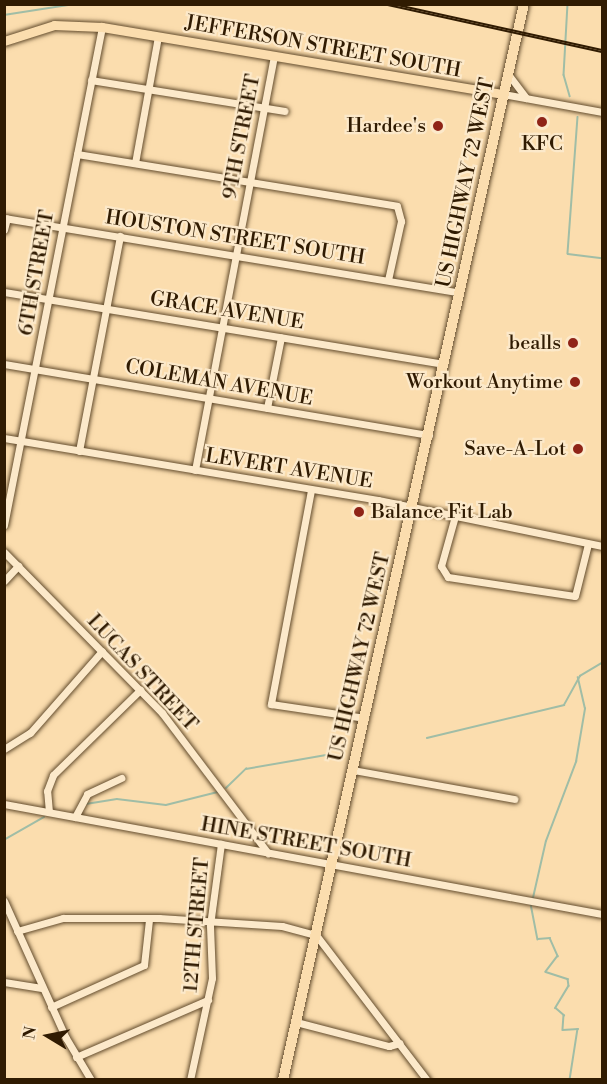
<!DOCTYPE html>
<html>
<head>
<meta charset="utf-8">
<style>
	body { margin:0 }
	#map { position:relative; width:607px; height:1084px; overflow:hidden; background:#fbddae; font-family:"Libre Bodoni",serif }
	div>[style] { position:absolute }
	.stream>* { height:1.5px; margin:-0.75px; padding:0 0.75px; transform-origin:0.75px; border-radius:0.75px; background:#a0bda6 }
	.roads { filter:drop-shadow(0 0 2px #634c2d) drop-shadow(0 0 2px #634c2d) }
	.minor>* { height:7px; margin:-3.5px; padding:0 3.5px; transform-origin:3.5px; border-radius:3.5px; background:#fce9ca }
	.major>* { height:9px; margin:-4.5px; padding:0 4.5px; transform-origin:4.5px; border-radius:4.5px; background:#fbddae }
	.highway>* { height:10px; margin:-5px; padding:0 5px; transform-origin:5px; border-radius:5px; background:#fbddae }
	.rail>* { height:4px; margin-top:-2px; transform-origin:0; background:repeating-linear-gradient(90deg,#fce9ca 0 4.5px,#301b02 0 9px); box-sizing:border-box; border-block:2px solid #301b02 }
	.dots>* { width:16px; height:16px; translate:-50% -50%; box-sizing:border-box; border:3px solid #fce9ca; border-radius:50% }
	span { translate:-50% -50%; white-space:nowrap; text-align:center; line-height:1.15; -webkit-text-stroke:4.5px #fce9ca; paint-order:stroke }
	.street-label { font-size:20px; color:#301b02 }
	.poi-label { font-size:20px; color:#301b02 }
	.right { translate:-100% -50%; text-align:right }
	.left { translate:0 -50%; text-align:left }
	.frame { position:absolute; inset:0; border:6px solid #301b02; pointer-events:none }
	.north { position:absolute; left:18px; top:1006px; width:60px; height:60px; -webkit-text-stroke:4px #fce9ca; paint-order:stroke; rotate:280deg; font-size:16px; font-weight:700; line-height:24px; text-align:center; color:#301b02 }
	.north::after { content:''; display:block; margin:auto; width:21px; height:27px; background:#301b02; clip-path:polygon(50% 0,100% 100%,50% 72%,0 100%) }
</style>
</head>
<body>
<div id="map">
	<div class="stream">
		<i style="left:568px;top:4px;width:71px;rotate:93.2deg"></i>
		<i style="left:564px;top:75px;width:22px;rotate:74deg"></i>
		<i style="left:4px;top:15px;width:71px;rotate:-8.9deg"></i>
		<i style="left:578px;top:117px;width:137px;rotate:94.2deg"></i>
		<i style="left:568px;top:254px;width:34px;rotate:7deg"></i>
		<i style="left:427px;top:738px;width:141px;rotate:-13.5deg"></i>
		<i style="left:564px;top:705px;width:33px;rotate:-61deg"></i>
		<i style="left:580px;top:676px;width:26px;rotate:-31deg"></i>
		<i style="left:226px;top:788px;width:28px;rotate:-44deg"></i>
		<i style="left:246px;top:769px;width:81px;rotate:-9.9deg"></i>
		<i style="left:86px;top:804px;width:31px;rotate:-9deg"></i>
		<i style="left:117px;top:799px;width:49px;rotate:7deg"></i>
		<i style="left:166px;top:805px;width:54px;rotate:-14deg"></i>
		<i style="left:4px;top:840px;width:46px;rotate:-29.9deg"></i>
		<i style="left:533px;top:898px;width:58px;rotate:-77.2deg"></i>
		<i style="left:546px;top:841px;width:85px;rotate:-69.2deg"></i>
		<i style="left:576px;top:762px;width:54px;rotate:-80.4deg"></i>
		<i style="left:585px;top:709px;width:32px;rotate:-103deg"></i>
		<i style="left:531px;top:904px;width:36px;rotate:79deg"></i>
		<i style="left:538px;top:939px;width:12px;rotate:-5deg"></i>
		<i style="left:550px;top:938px;width:20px;rotate:66deg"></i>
		<i style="left:558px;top:956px;width:20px;rotate:127deg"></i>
		<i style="left:546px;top:972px;width:23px;rotate:18deg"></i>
		<i style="left:568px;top:979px;width:7px;rotate:82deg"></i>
		<i style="left:569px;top:986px;width:26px;rotate:121deg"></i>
		<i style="left:556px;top:1008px;width:11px;rotate:41deg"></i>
		<i style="left:564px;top:1015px;width:15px;rotate:94deg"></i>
		<i style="left:563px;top:1030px;width:15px;rotate:-4deg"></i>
		<i style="left:578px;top:1029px;width:52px;rotate:98.9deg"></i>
	</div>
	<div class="roads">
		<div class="minor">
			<i style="left:508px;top:74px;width:30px;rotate:53deg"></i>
			<i style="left:91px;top:80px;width:196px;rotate:9.1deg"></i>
			<i style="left:503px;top:94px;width:101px;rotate:10.3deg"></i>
			<i style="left:77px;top:154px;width:324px;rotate:9.2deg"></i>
			<i style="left:397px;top:206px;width:16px;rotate:75deg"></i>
			<i style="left:401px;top:221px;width:60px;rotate:102.4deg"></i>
			<i style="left:135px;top:163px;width:128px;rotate:-79.7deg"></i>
			<i style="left:4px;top:218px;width:462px;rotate:9.3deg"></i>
			<i style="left:4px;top:230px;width:12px;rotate:-76deg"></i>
			<i style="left:4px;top:292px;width:446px;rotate:9.3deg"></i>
			<i style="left:4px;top:364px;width:431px;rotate:9.5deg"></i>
			<i style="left:267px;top:408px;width:72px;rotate:-78.8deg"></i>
			<i style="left:4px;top:438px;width:379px;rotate:9.4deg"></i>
			<i style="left:378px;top:500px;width:229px;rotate:11.6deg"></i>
			<i style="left:79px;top:451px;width:219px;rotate:-79.2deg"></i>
			<i style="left:195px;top:470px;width:420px;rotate:-79.2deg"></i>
			<i style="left:311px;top:490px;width:218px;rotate:100.6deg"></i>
			<i style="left:271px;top:704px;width:95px;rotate:8.5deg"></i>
			<i style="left:455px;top:516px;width:52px;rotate:105.6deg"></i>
			<i style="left:441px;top:566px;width:13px;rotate:58deg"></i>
			<i style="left:448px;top:577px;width:128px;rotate:8.5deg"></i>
			<i style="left:575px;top:596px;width:54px;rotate:-76deg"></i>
			<i style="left:4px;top:525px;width:508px;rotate:-78.87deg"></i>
			<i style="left:4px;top:552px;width:226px;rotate:45.5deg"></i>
			<i style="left:162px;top:713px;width:176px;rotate:52.9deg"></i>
			<i style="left:4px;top:581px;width:21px;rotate:-47deg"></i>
			<i style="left:4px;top:749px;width:31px;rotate:-32deg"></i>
			<i style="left:30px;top:733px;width:109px;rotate:-48.7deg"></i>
			<i style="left:353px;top:770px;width:164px;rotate:10.2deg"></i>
			<i style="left:4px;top:804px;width:608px;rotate:10.42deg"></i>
			<i style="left:49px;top:812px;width:21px;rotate:-95deg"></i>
			<i style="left:47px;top:791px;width:17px;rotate:-69deg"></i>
			<i style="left:53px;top:775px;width:122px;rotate:-44.3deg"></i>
			<i style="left:75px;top:817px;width:26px;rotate:-62deg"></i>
			<i style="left:87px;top:794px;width:38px;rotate:-25deg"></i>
			<i style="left:4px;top:901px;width:150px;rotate:65.7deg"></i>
			<i style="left:66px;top:1038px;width:49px;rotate:59.2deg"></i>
			<i style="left:17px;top:931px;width:48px;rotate:-15.8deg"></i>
			<i style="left:63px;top:918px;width:96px"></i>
			<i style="left:159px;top:918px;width:123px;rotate:3.7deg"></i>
			<i style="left:282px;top:926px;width:35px;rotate:15deg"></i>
			<i style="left:316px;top:935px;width:183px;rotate:52.6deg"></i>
			<i style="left:4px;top:982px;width:38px;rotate:9deg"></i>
			<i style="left:51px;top:1007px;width:102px;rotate:-24.3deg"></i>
			<i style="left:144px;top:965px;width:45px;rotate:-83.7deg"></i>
			<i style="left:296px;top:1022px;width:96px;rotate:14.5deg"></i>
			<i style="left:389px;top:1046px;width:11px;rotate:-15deg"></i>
			<i style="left:76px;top:1057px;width:144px;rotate:-23.4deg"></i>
			<i style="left:190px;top:1080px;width:104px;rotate:-77.8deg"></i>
			<i style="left:212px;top:978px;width:53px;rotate:-92.2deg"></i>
			<i style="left:210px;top:925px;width:82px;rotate:-82.3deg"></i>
		</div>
		<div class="major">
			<i style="left:4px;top:41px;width:52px;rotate:-17.7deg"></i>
			<i style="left:54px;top:25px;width:48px;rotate:2.4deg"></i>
			<i style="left:102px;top:27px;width:407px;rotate:9.5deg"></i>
		</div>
		<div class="highway">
			<i style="left:283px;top:1080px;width:1103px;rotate:-77.38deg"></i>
		</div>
	</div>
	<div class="rail">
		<i style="left:388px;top:4px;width:219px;rotate:12.4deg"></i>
	</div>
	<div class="dots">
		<i style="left:542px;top:122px;background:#8f2418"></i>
		<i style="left:438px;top:126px;background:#8f2418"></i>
		<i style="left:573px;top:343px;background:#8f2418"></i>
		<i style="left:575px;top:382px;background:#8f2418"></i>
		<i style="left:578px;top:449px;background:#8f2418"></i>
		<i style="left:359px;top:512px;background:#8f2418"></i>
	</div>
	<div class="street-label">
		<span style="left:323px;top:47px;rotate:10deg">JEFFERSON STREET SOUTH</span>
		<span style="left:242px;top:137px;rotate:-79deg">9TH STREET</span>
		<span style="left:466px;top:183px;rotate:-78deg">US HIGHWAY 72 WEST</span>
		<span style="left:235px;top:238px;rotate:9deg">HOUSTON STREET SOUTH</span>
		<span style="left:37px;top:273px;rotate:-80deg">6TH STREET</span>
		<span style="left:227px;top:311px;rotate:9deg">GRACE AVENUE</span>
		<span style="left:219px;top:383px;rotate:10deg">COLEMAN AVENUE</span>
		<span style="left:289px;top:469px;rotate:9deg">LEVERT AVENUE</span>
		<span style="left:360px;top:657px;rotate:-77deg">US HIGHWAY 72 WEST</span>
		<span style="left:142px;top:673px;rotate:47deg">LUCAS STREET</span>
		<span style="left:306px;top:843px;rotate:10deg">HINE STREET SOUTH</span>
		<span style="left:197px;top:925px;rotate:-85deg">12TH STREET</span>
	</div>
	<div class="poi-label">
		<span class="right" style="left:426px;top:126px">Hardee's</span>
		<span style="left:542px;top:144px">KFC</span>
		<span class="right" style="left:561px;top:343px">bealls</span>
		<span class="right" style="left:563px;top:382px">Workout Anytime</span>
		<span class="right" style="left:566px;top:449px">Save-A-Lot</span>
		<span class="left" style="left:371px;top:512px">Balance Fit Lab</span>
	</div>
	<div class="frame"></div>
	<div class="north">N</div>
</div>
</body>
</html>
